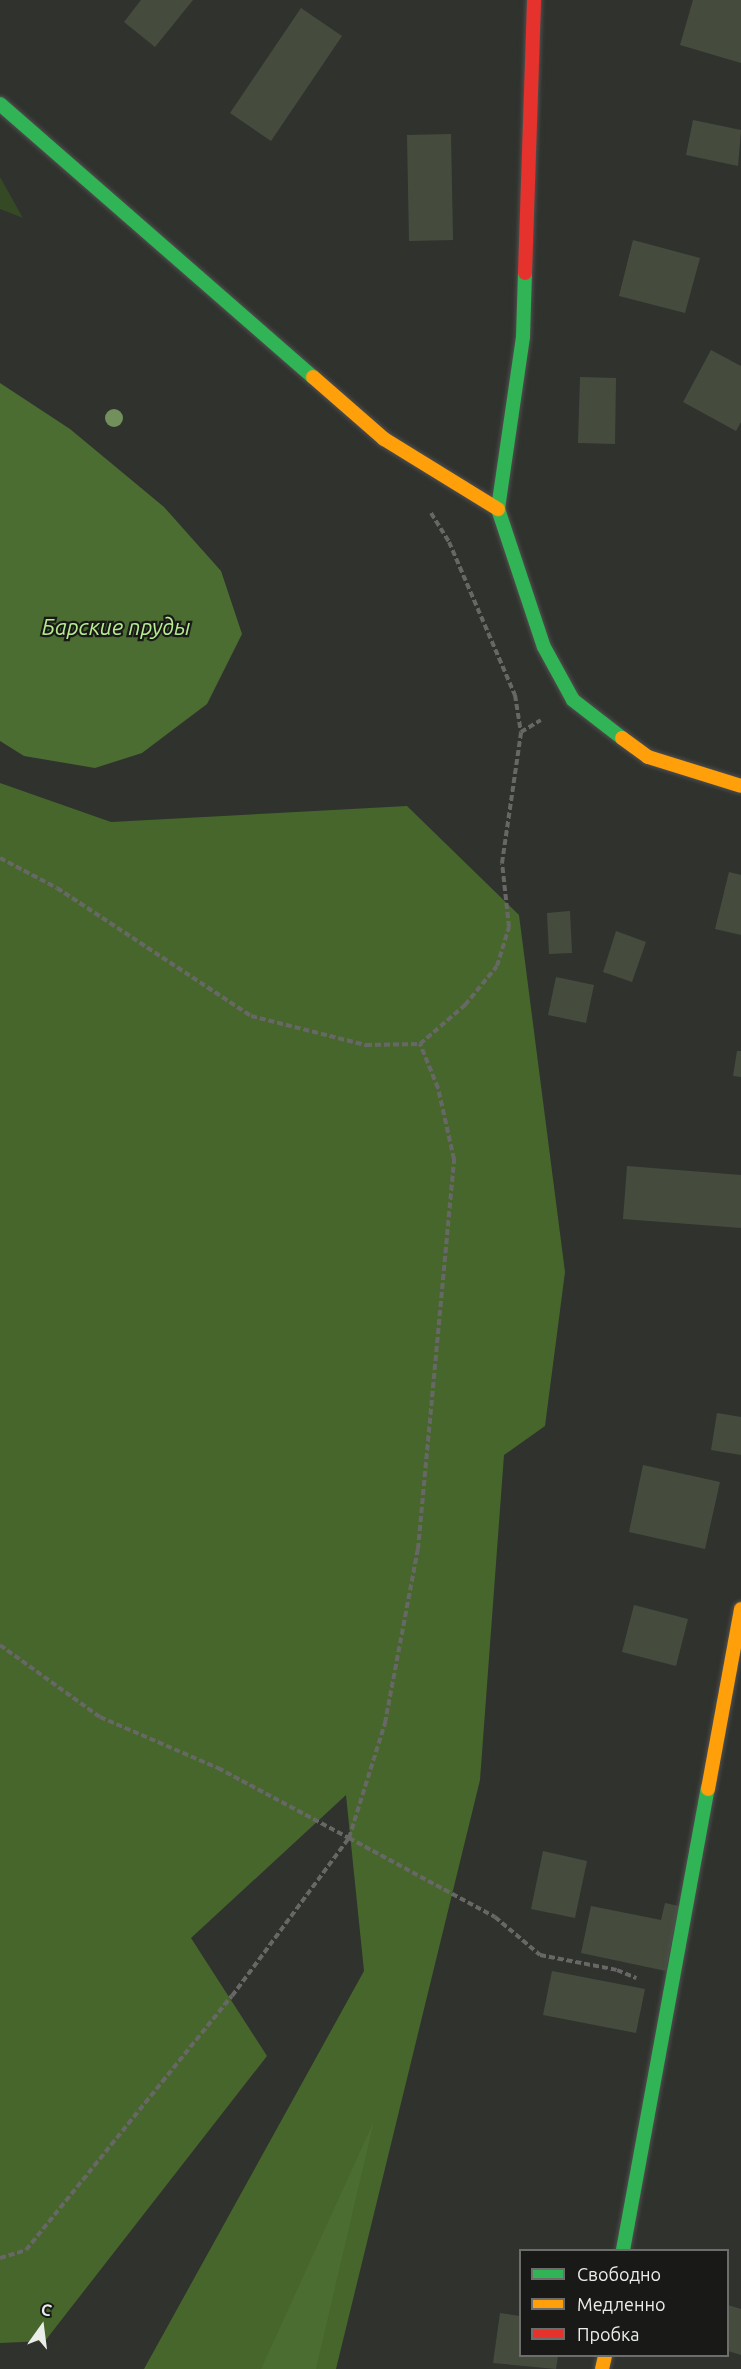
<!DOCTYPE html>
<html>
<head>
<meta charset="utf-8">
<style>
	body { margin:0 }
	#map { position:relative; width:741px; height:2369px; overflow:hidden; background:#30322e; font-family:Ubuntu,sans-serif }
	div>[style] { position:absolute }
	.green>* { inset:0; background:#354925 }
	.forest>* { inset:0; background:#46662c }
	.water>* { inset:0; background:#4b6d31 }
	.building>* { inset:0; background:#454c3e }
	.path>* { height:4px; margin-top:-2px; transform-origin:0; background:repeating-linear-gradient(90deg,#676866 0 6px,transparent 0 9px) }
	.roads { filter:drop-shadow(0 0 2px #4f504e) drop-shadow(0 0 2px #4f504e) }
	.fast>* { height:14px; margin:-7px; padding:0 7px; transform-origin:7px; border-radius:7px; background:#30b455 }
	.slow>* { height:14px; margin:-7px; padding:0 7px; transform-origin:7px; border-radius:7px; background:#ff9f0a }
	.jam>* { height:14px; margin:-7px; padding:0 7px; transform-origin:7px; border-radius:7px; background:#e5322d }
	.trees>* { width:18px; height:18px; margin:-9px; border-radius:50%; background:#71905b }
	span { translate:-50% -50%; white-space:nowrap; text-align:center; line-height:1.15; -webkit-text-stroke:4.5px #191a18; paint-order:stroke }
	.water-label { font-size:22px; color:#b7ed90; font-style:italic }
	.legend { position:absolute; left:519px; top:2249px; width:210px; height:108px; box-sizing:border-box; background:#191a18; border:2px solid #6d6e6c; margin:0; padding:8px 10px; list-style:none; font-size:18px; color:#eaede9 }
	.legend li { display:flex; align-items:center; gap:12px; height:30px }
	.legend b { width:30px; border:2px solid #6d6e6c }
	.north { position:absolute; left:12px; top:2297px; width:60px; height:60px; -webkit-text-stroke:4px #191a18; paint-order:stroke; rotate:14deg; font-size:16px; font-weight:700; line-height:24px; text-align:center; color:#eaede9 }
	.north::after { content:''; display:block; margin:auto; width:21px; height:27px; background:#eaede9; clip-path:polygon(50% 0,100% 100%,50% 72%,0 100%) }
</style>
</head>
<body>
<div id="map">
	<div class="green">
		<i style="clip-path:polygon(0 177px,23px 218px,0 209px)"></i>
	</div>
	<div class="forest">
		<i style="clip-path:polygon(0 783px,111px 822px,407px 806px,519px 915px,565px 1272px,545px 1426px,504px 1455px,480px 1780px,336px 2369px,144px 2369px,364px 1971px,346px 1795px,191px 1938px,267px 2056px,45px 2341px,0 2343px)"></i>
	</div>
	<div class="water">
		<i style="clip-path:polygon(0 383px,70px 429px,164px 507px,221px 571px,242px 634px,207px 704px,142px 753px,95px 768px,24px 756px,0 741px)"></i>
		<i style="clip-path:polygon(374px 2121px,316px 2369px,261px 2369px)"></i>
	</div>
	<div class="building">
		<i style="clip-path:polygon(141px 0,193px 0,155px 47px,124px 22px)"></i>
		<i style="clip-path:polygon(693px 0,741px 0,741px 63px,680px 45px)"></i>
		<i style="clip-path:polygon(301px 8px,342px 36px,271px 141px,230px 113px)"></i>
		<i style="clip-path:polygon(693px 120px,741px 130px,738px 166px,686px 155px)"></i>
		<i style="clip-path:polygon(451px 134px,453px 240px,409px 241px,407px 135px)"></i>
		<i style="clip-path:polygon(633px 240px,700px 258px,685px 313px,619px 296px)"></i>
		<i style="clip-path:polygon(711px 350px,741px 366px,741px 422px,736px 431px,683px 402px)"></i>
		<i style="clip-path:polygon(580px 377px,616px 378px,615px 444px,578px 443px)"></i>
		<i style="clip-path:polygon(729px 872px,741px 875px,741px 935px,715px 929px)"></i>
		<i style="clip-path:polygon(570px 911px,572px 953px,549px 954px,547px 913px)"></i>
		<i style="clip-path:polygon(616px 931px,646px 942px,632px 982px,603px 972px)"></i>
		<i style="clip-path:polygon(556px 977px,594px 985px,586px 1023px,548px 1015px)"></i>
		<i style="clip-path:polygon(737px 1051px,741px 1051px,741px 1077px,733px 1076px)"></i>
		<i style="clip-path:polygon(627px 1166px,741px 1175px,741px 1228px,623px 1219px)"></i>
		<i style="clip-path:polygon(717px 1413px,741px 1417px,741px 1455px,711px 1450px)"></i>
		<i style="clip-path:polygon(643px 1465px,720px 1482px,705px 1549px,629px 1532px)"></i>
		<i style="clip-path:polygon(634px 1605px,688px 1619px,676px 1666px,622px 1652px)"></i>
		<i style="clip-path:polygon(543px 1851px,587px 1861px,575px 1918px,531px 1909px)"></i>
		<i style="clip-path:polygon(665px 1903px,679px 1906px,666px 1971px,581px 1953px,591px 1906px,661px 1920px)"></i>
		<i style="clip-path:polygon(552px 1971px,645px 1989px,636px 2033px,543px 2015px)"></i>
		<i style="clip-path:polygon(728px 2305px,741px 2309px,741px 2355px,728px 2351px)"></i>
		<i style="clip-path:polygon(500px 2313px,520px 2316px,520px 2356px,558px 2356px,556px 2369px,493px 2363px)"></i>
	</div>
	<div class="path">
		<i style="left:431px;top:513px;width:34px;rotate:58deg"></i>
		<i style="left:449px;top:542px;width:167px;rotate:66.7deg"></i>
		<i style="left:515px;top:695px;width:37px;rotate:81deg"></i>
		<i style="left:0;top:858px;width:64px;rotate:27.8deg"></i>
		<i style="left:57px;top:888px;width:232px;rotate:33.4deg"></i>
		<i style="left:251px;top:1016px;width:119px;rotate:14.2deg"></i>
		<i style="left:366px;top:1045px;width:54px;rotate:-1.1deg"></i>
		<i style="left:420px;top:1044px;width:60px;rotate:-40.9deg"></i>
		<i style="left:465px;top:1005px;width:50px;rotate:-50.6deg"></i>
		<i style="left:497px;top:966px;width:41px;rotate:-72.9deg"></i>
		<i style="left:509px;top:927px;width:64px;rotate:-96.2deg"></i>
		<i style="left:502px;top:863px;width:132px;rotate:-81.7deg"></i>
		<i style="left:521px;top:732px;width:23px;rotate:-31deg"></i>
		<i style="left:0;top:1645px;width:123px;rotate:35.8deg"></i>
		<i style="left:100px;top:1717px;width:129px;rotate:23.4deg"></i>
		<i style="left:218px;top:1768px;width:149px;rotate:28.1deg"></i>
		<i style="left:349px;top:1838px;width:121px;rotate:-72.6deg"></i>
		<i style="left:385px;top:1723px;width:177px;rotate:-79.3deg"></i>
		<i style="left:418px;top:1549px;width:392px;rotate:-84.7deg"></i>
		<i style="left:454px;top:1159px;width:73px;rotate:-102.7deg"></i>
		<i style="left:438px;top:1088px;width:48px;rotate:-112.2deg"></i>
		<i style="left:0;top:2258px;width:27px;rotate:-17deg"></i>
		<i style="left:26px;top:2250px;width:327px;rotate:-51deg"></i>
		<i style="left:232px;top:1996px;width:197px;rotate:-53.5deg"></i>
		<i style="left:349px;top:1838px;width:166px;rotate:28.4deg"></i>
		<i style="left:495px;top:1917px;width:59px;rotate:40.2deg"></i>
		<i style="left:540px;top:1955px;width:78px;rotate:11deg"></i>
		<i style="left:617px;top:1970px;width:21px;rotate:23deg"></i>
	</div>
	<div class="roads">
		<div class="fast">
			<i style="left:0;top:104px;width:415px;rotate:41.1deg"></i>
			<i style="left:525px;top:273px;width:64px;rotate:91.8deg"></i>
			<i style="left:523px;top:337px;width:174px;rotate:98.3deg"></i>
			<i style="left:498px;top:509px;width:145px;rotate:71.6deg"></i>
			<i style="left:544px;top:647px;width:60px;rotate:61.3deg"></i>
			<i style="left:573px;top:700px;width:62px;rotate:37.8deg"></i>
			<i style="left:623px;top:2250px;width:469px;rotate:-79.6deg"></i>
		</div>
		<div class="slow">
			<i style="left:313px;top:377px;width:94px;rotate:41.1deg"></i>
			<i style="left:384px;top:439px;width:134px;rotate:31.6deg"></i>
			<i style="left:622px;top:738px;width:32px;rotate:36deg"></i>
			<i style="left:648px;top:757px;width:97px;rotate:17.3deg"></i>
			<i style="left:708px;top:1789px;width:183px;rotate:-79.6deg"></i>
			<i style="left:602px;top:2369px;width:13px;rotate:-77deg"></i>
		</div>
		<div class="jam">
			<i style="left:525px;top:273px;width:273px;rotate:-88.1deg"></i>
		</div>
	</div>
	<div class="trees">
		<i style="left:114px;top:418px"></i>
	</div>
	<div class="water-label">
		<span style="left:116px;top:627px">Барские пруды</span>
	</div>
	<ul class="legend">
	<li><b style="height:8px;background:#30b455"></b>Свободно</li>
	<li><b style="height:8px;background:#ff9f0a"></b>Медленно</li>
	<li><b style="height:8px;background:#e5322d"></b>Пробка</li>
	</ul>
	<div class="north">С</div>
</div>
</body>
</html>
